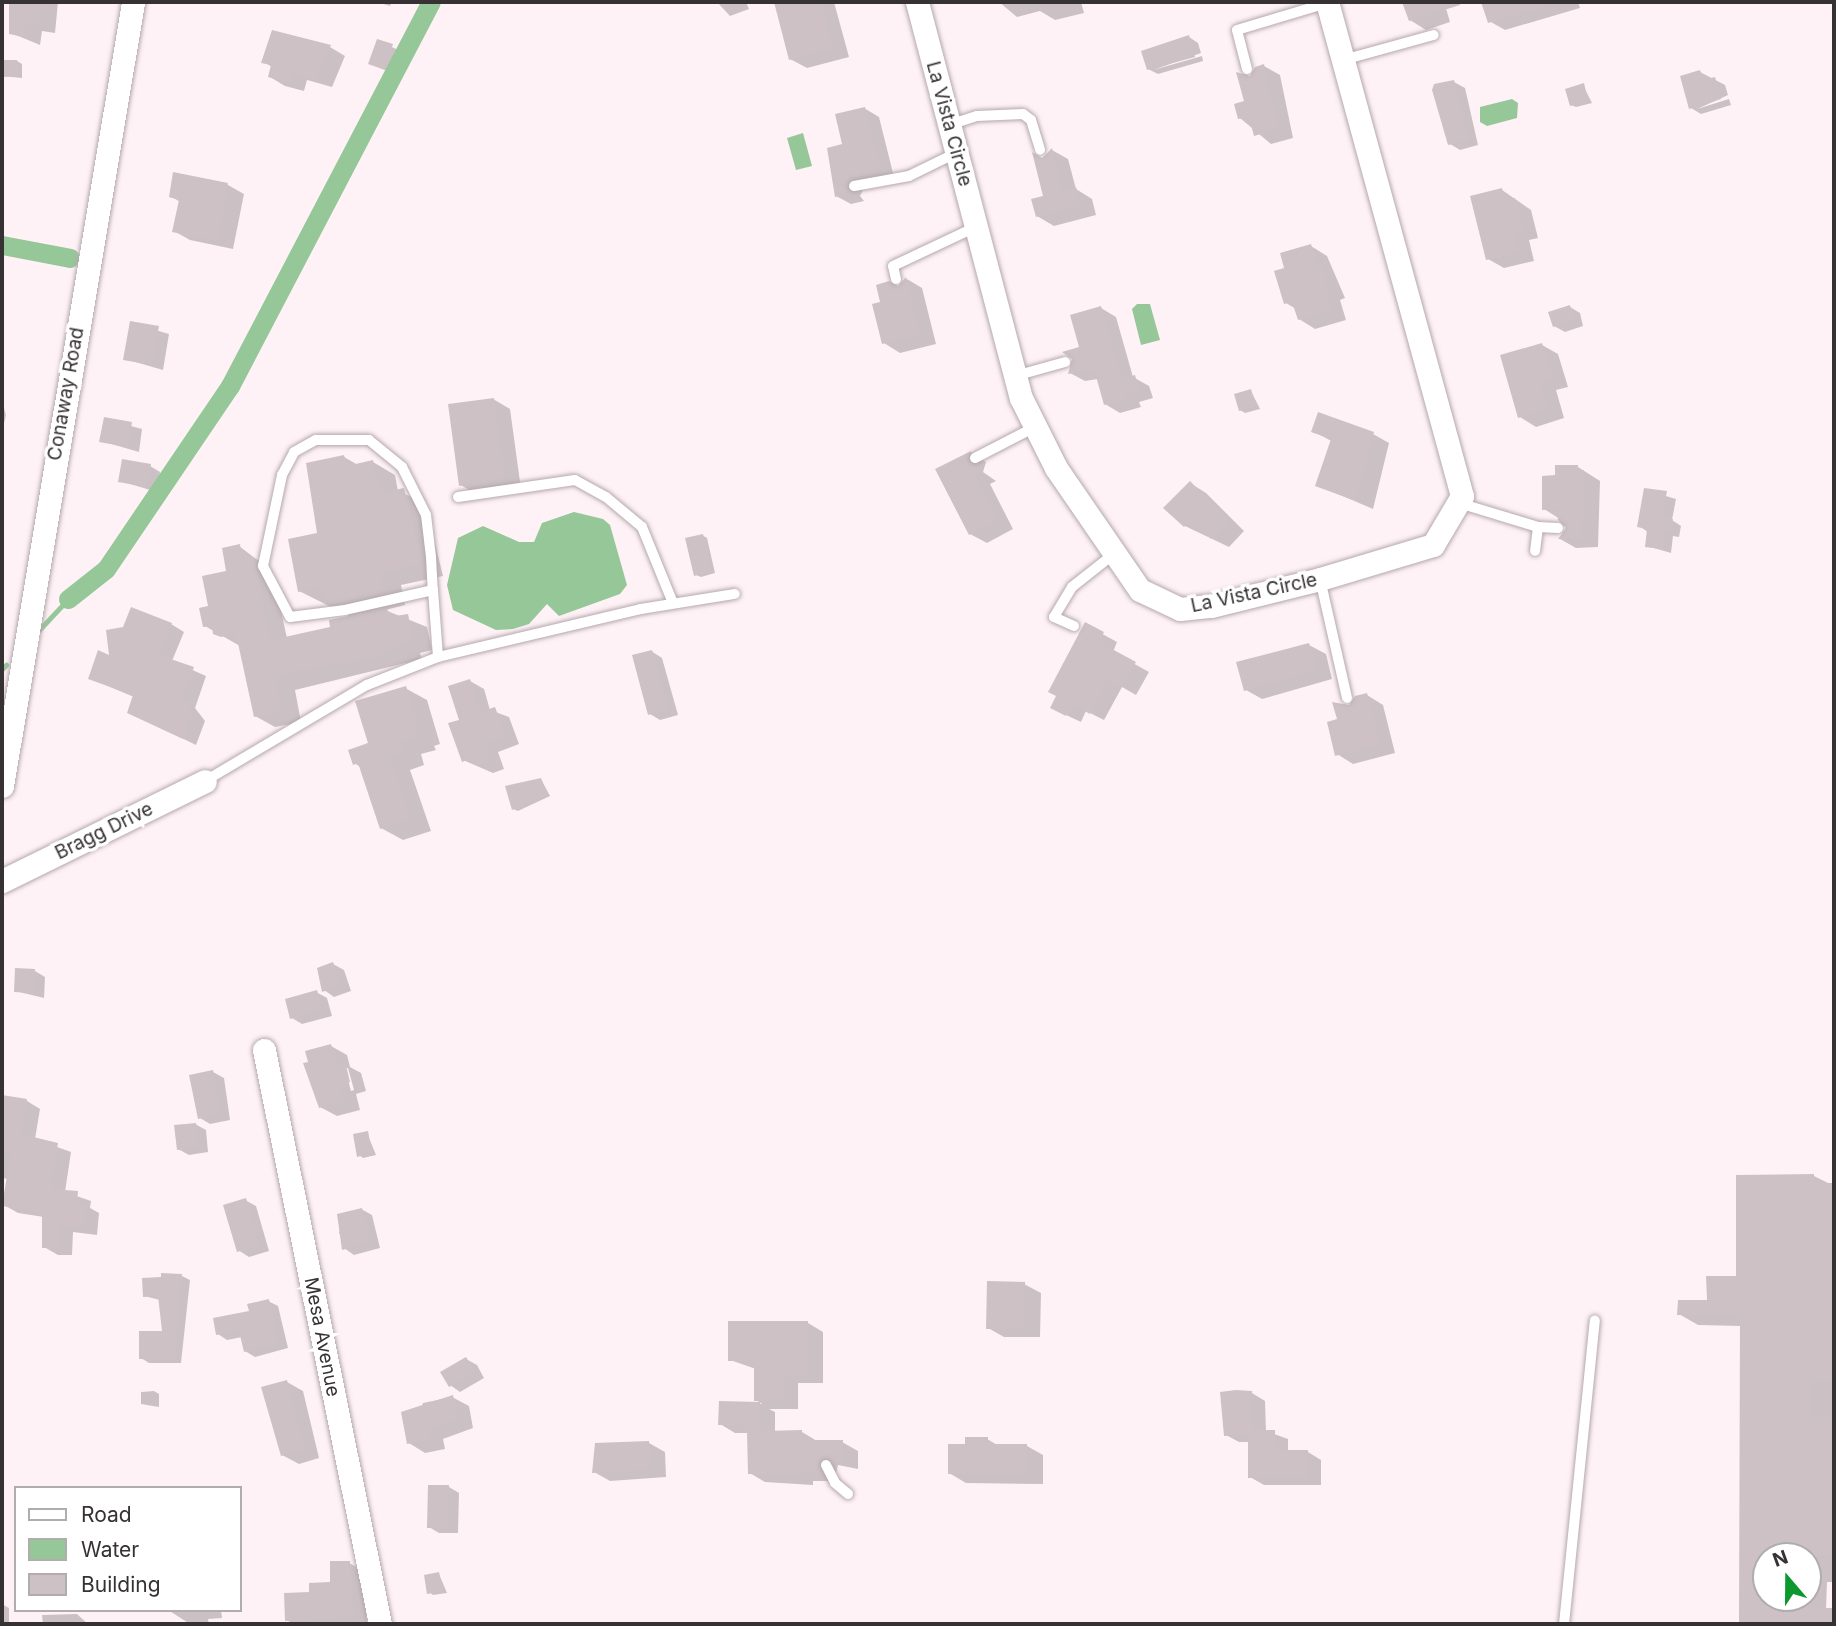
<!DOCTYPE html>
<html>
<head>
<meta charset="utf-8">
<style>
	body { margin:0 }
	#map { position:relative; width:1836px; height:1626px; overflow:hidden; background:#fef2f7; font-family:Inter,sans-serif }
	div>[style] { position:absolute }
	.water>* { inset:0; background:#96c798 }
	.shadow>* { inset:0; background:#0003 }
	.stream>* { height:5px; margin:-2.5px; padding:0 2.5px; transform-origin:2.5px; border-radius:2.5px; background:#96c798 }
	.canal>* { height:19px; margin:-9.5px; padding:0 9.5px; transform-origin:9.5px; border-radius:9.5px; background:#96c798 }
	.building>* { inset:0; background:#cdc1c6 }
	.roads { filter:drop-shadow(0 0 2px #b4a8ad) drop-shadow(0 0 2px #b4a8ad) }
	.service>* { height:10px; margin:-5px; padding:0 5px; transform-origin:5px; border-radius:5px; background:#fff }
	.minor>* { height:23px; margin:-11.5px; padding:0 11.5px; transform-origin:11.5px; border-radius:11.5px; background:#fff }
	span { translate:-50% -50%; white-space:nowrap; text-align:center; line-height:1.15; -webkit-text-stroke:7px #fff; paint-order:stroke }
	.street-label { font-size:19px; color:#363234 }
	.frame { position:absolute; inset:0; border:4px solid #363234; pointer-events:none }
	.legend { position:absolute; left:14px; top:1486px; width:228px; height:126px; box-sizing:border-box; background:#fff; border:2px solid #afadae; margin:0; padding:9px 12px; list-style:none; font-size:21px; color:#363234 }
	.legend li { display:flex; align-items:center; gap:14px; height:35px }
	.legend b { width:35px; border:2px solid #afadae }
	.north { position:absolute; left:1752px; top:1542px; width:70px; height:70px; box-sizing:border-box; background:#fff; border:2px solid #afadae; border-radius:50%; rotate:340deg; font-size:19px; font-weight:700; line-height:28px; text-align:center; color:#363234 }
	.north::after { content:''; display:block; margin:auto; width:24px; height:32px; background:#0b982f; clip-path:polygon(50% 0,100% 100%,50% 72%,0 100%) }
</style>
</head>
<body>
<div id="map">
	<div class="water">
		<i style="clip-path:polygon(1512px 99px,1518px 103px,1517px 118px,1487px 126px,1480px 122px,1480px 107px)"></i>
		<i style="clip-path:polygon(803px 133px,812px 166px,796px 170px,787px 138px)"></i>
		<i style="clip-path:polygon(1137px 304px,1150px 304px,1160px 340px,1141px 345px,1132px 309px)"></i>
		<i style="clip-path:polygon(574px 512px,603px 519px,610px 525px,627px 585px,620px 594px,559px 616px,547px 604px,529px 624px,513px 629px,496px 630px,453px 610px,447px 585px,458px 538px,483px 526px,519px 542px,534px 542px,542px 523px)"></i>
	</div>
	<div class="shadow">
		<i style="clip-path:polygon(13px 2px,58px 2px,55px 33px,42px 31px,40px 45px,11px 33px)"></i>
		<i style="clip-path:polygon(377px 2px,392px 2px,390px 6px)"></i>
		<i style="clip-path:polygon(717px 2px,746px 2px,749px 9px,730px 16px)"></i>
		<i style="clip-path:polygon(776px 2px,834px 2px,849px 57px,807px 68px,790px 59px)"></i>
		<i style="clip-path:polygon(999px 2px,1081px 2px,1084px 13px,1055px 20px,1040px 11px,1017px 17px)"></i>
		<i style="clip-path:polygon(1403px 2px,1455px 2px,1445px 5px,1450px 22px,1426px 30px,1410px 20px)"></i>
		<i style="clip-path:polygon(1483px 2px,1578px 2px,1580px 8px,1505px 30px,1489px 21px)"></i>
		<i style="clip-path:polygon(1189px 37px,1198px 43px,1201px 53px,1153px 70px,1202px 56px,1203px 61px,1158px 74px,1148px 69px)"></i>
		<i style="clip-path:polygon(378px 41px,403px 52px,395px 74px,371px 64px)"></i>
		<i style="clip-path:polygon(330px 47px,345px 56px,332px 87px,307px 80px,304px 91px,285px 86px,270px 77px,272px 67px,264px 62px)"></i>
		<i style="clip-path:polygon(17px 61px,22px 64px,22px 78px,2px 76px,2px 62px)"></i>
		<i style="clip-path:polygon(1264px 66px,1280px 75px,1293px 138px,1271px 144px,1240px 118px,1250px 79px)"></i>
		<i style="clip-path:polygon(1700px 72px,1725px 85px,1728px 95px,1697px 109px,1729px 99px,1731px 105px,1701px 114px,1691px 108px)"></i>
		<i style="clip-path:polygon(1454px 82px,1465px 88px,1478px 145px,1460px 150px,1450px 144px)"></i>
		<i style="clip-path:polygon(1583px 85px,1592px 103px,1576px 107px,1571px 105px)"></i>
		<i style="clip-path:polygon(864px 108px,879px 117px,894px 177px,866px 184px,860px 196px,864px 201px,851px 204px,836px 196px,845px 145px)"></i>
		<i style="clip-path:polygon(1052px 150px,1068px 159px,1076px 189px,1092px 199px,1096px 215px,1054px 226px,1037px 216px,1045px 197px,1042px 160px)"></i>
		<i style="clip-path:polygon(175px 174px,228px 185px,244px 194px,233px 249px,190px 240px,174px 231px,180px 202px,171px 196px)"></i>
		<i style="clip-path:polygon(1502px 190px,1531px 210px,1538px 238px,1529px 240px,1534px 261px,1504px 268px,1488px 259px)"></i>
		<i style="clip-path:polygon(1311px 246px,1327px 256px,1345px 298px,1340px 300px,1346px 320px,1315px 329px,1299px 319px,1296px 309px,1286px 303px,1286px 269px)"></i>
		<i style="clip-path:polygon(907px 279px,922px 288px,936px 344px,900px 353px,884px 343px,882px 303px)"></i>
		<i style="clip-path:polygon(1570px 307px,1580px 313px,1583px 326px,1565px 332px,1554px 326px)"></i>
		<i style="clip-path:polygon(1101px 308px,1116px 317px,1133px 377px,1149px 386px,1153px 398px,1139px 402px,1141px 407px,1120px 413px,1105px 404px,1098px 379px,1085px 381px,1070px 373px)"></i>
		<i style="clip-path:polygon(132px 323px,169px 334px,163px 370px,125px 359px)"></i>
		<i style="clip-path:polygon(1542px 345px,1558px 354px,1568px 387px,1556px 390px,1564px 418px,1536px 427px,1520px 417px)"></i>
		<i style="clip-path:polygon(1251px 391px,1260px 409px,1245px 413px,1240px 410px)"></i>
		<i style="clip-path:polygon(493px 399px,510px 409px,521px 489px,477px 495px,461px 485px)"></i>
		<i style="clip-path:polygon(2px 401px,6px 415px,2px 432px)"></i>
		<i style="clip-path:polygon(105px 419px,142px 429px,139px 452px,101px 441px)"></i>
		<i style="clip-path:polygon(1313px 431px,1373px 434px,1389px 443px,1373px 509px,1317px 485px,1333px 442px)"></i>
		<i style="clip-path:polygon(971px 452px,986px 462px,983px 472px,996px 481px,990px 484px,1013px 529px,987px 543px,970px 534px,937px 470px)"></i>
		<i style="clip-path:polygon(344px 457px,358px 465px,373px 462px,395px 475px,398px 491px,425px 503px,443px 576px,401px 585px,405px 605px,385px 610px,427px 627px,432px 650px,420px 653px,422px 659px,295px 690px,301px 722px,275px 727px,255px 716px,240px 646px,205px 626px,239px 546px,272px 571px,287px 638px,332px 628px,351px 617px,299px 591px)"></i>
		<i style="clip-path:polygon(150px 466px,160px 472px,157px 492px,120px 481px)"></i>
		<i style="clip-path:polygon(1578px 467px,1600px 481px,1598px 547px,1576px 548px,1560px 539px,1568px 524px,1544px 509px,1557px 477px)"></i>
		<i style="clip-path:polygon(1190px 483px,1206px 493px,1244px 531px,1229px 547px,1185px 526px)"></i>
		<i style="clip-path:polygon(1645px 490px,1676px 499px,1672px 520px,1681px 526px,1679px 537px,1673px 536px,1671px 553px,1647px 546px,1648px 532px,1639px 526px)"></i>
		<i style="clip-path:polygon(702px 535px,707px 538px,715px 573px,701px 577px,696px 575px)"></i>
		<i style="clip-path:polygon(171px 624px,184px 632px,172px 661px,206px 676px,195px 708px,205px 721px,196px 745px,140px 718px,134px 697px,91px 679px,111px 658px)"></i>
		<i style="clip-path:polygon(1086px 625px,1117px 642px,1113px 652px,1149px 672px,1136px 695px,1122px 687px,1104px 720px,1086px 711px,1081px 722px,1066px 715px,1058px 696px)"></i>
		<i style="clip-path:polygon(1309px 645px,1326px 654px,1332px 679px,1262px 699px,1246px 690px)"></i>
		<i style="clip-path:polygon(651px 651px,662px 658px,678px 715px,660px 720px,650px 714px)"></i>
		<i style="clip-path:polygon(470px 681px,484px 689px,490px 710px,509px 717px,519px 744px,498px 752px,504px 769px,493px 773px,463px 760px,461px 721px)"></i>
		<i style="clip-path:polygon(405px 688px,427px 700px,440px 744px,434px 746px,436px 750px,421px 754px,424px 765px,410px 770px,431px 831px,403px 840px,381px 828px,362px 768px,354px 763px)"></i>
		<i style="clip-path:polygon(1367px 695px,1383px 705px,1395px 753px,1353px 764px,1337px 754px,1339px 720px)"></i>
		<i style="clip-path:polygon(541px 779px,550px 796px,518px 811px,513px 809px)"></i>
		<i style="clip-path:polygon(333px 964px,344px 970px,351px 991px,334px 997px,324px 990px)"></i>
		<i style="clip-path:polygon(35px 971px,45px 977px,44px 998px,15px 991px)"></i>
		<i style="clip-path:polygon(316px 992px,327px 998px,332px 1016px,302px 1024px,292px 1018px)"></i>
		<i style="clip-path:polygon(evenodd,331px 1046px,347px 1055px,350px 1067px,361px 1073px,366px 1091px,356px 1094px,360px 1110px,337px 1116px,320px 1107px,331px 1046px,345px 1068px,348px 1068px,354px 1090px,351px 1091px,345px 1068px)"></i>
		<i style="clip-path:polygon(213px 1072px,224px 1078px,230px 1120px,210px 1124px,200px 1118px)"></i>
		<i style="clip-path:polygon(2px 1097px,27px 1101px,40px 1109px,35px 1139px,71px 1152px,65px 1192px,91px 1201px,90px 1208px,99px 1213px,97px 1235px,73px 1232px,72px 1255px,58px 1255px,44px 1247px,44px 1217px,18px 1213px,4px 1205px,8px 1179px,2px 1178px)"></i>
		<i style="clip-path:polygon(195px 1124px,206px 1130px,208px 1152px,189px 1155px,178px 1149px)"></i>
		<i style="clip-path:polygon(367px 1133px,376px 1155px,363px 1158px,359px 1155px)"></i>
		<i style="clip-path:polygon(evenodd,1814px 1176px,1834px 1186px,1834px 1582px,1827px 1582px,1826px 1609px,1834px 1608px,1834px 1624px,1741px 1624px,1741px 1326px,1698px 1325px,1679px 1314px,1708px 1302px,1738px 1277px,1814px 1176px,1766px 1556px,1808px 1556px,1808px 1598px,1766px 1598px,1766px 1556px)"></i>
		<i style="clip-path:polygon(245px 1200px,256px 1206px,269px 1251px,249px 1257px,238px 1250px)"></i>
		<i style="clip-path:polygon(361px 1209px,372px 1215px,380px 1248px,354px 1255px,344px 1248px,339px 1232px)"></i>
		<i style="clip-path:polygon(182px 1276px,190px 1280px,181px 1363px,149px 1363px,141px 1358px,164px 1333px,160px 1300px,144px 1296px,143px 1280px)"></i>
		<i style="clip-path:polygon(1024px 1284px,1041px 1293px,1040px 1337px,1004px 1337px,988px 1328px)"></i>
		<i style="clip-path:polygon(268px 1301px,278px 1306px,288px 1348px,255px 1357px,245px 1351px,242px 1337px,227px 1340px,218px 1334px)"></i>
		<i style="clip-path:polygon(808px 1323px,823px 1332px,823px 1383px,798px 1383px,798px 1409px,769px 1409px,775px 1412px,775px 1433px,802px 1432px,817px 1441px,842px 1442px,858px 1451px,858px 1469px,838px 1465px,834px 1481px,813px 1481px,813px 1485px,765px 1482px,750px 1473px,749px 1433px,735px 1433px,720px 1424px,721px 1403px,762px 1404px,756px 1400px,756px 1369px,730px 1360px)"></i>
		<i style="clip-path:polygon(466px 1359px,477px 1365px,484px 1378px,460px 1392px,450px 1385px)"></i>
		<i style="clip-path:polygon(287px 1382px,303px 1391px,319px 1458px,299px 1464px,282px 1455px)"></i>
		<i style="clip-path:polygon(154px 1391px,159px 1394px,159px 1407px,141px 1404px,141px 1392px)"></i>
		<i style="clip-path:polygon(1252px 1393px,1265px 1401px,1266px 1431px,1288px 1439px,1288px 1452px,1308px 1452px,1321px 1460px,1321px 1485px,1264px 1485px,1250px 1477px,1250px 1442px,1239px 1442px,1226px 1435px)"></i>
		<i style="clip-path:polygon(452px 1397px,469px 1406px,473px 1428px,443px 1439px,445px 1449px,425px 1453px,409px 1443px,423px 1403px)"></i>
		<i style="clip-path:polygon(987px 1439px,999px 1446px,1027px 1446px,1043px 1455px,1043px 1484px,966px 1483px,949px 1473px)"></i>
		<i style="clip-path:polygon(649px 1443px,665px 1452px,666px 1477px,610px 1481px,594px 1472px)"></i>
		<i style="clip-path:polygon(449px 1487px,459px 1493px,458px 1533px,439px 1533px,429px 1527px)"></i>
		<i style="clip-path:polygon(349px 1563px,364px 1571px,367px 1624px,293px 1624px,287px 1620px,311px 1594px,332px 1584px)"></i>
		<i style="clip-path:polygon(439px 1574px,447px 1593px,433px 1595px,429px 1592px)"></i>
		<i style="clip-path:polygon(2px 1604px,9px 1608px,9px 1624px,2px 1624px)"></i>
		<i style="clip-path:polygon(168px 1610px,221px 1610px,222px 1618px,208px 1619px,209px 1624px,190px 1624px)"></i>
		<i style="clip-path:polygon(77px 1614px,88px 1624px,43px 1624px,42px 1615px)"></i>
	</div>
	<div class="stream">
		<i style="left:39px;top:630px;width:42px;rotate:-46.9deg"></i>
		<i style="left:2px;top:669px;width:6px;rotate:-45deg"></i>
	</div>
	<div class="canal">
		<i style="left:2px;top:245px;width:69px;rotate:10.8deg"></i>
		<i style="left:68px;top:599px;width:48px;rotate:-38.3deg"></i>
		<i style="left:106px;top:569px;width:221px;rotate:-55.9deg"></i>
		<i style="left:230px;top:386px;width:433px;rotate:-62.4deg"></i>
	</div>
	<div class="building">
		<i style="clip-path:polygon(9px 2px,42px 2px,39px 24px,26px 23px,24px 37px,9px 34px)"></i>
		<i style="clip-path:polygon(774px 2px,821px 2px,833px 49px,789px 60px)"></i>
		<i style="clip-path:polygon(1402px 2px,1459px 2px,1460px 5px,1409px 21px)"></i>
		<i style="clip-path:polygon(1481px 2px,1544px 2px,1544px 6px,1488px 23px)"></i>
		<i style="clip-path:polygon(272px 30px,331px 45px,316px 79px,291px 73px,289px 83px,268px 77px,271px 65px,261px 63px)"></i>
		<i style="clip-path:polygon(1189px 35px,1195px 57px,1147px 70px,1141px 51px)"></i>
		<i style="clip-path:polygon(377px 39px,393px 44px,385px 70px,368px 64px)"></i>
		<i style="clip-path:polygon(2px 60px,17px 60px,18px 76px,2px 77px)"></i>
		<i style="clip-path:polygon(1264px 64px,1278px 129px,1254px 136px,1249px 117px,1238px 119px,1234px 104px,1244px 101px,1236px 72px,1250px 76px,1255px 67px)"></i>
		<i style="clip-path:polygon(1700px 70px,1703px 80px,1715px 77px,1721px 99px,1689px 109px,1680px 76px)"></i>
		<i style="clip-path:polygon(1454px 80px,1469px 140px,1448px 145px,1432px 90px,1434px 84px)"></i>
		<i style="clip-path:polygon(1584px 83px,1588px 101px,1570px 106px,1565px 89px)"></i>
		<i style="clip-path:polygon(865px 107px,880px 169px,851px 176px,846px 187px,850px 193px,835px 197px,827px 148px,842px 144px,835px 114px)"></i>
		<i style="clip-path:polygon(1052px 148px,1063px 191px,1076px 187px,1081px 206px,1036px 217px,1031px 199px,1043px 196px,1032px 152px,1042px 158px)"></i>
		<i style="clip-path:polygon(173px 172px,228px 183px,217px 241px,172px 232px,179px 200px,169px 197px)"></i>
		<i style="clip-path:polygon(1502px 188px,1505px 200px,1515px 198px,1523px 229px,1513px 232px,1518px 252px,1486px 260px,1470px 196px)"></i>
		<i style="clip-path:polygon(1311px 244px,1318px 268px,1323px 266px,1331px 311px,1298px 320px,1292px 302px,1284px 304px,1274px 271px,1284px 268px,1280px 253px)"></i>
		<i style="clip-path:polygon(906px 277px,920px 335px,882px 344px,872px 304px,880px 302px,876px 285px,889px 281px,898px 286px)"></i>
		<i style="clip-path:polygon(1570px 305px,1574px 321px,1553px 327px,1548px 312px)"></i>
		<i style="clip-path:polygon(1101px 306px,1122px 379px,1135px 375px,1139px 390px,1125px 394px,1127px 399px,1104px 405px,1094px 369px,1068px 374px,1072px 359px,1062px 352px,1079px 347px,1070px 315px)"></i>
		<i style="clip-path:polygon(130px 321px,159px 326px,152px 365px,123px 360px)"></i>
		<i style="clip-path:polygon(1542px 343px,1553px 378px,1540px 381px,1549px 409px,1518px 418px,1500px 355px)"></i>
		<i style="clip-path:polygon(1251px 389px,1256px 407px,1239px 411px,1234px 394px)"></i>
		<i style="clip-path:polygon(494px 398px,505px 480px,459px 486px,448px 404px)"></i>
		<i style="clip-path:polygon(1318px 412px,1374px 432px,1356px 501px,1315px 486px,1331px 439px,1311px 432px)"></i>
		<i style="clip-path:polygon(104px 417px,132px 422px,128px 447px,99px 442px)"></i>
		<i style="clip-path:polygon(971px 451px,968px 461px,982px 471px,975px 475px,998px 520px,969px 535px,935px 469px)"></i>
		<i style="clip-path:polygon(344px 455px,347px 466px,373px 460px,380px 493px,404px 488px,422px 564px,380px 573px,384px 593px,326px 605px,322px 587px,298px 592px,288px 539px,317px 533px,306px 463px)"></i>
		<i style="clip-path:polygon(122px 459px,151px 464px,147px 487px,118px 482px)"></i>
		<i style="clip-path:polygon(1555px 465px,1578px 465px,1578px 470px,1584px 470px,1582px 539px,1558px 539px,1566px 528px,1558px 520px,1557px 509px,1542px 510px,1542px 476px,1555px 475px)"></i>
		<i style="clip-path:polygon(1190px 481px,1229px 521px,1211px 539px,1199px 527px,1195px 531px,1188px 523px,1184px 527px,1163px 508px)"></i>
		<i style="clip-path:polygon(1644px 488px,1667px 491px,1662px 517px,1673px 519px,1670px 533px,1664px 532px,1662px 549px,1645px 547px,1647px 529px,1637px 527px)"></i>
		<i style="clip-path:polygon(703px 534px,711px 571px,694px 576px,685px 538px)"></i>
		<i style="clip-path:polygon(240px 544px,242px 560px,253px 557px,271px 640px,330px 627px,329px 620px,387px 608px,389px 617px,408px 614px,413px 639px,374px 658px,286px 673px,287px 677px,276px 679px,282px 711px,254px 717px,236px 634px,221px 637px,213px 634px,212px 626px,203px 627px,199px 608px,208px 606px,202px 576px,226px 571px,222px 548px)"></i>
		<i style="clip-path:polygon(131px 607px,172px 623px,159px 655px,194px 667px,182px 700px,190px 703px,187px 710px,193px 712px,183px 739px,127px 713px,133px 695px,88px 679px,98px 650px,109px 655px,106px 630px,123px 627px)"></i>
		<i style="clip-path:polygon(1085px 622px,1104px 632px,1099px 642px,1136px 662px,1121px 688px,1107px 680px,1090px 714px,1072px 704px,1066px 716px,1050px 708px,1056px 696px,1048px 692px)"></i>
		<i style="clip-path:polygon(1309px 643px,1317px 670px,1244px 691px,1236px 662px)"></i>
		<i style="clip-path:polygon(652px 650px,668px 709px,648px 715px,632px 655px)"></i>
		<i style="clip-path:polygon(470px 679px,480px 712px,495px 707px,506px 736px,485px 744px,491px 761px,477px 766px,474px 757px,462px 762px,448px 723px,459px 720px,448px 686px)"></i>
		<i style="clip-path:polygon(406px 686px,419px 732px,414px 734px,415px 738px,400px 742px,403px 753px,390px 758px,410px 819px,380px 829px,358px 763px,353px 765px,348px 750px,368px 743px,355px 701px)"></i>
		<i style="clip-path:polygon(1367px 693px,1380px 744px,1335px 756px,1327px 722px,1337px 719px,1332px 702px,1349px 705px,1355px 696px)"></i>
		<i style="clip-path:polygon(541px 778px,547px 794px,512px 810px,505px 786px)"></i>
		<i style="clip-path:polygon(333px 962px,341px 985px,322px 992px,317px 968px)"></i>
		<i style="clip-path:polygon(15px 968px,35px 969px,34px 993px,14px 992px)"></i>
		<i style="clip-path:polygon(317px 990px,322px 1010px,290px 1019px,285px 999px)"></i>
		<i style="clip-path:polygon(331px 1044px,336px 1064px,345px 1061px,350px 1082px,340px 1085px,345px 1101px,319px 1108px,303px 1063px,308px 1062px,305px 1051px)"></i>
		<i style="clip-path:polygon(213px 1070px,221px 1114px,198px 1119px,189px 1075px)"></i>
		<i style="clip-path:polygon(2px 1095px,27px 1099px,21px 1134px,58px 1143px,51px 1189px,78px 1191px,77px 1203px,86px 1204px,84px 1228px,60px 1225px,59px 1248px,42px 1248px,42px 1212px,2px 1206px,11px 1152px,2px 1150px)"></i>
		<i style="clip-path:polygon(196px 1123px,198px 1147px,177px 1150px,174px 1125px)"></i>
		<i style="clip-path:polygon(368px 1131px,372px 1153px,357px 1157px,353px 1134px)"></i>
		<i style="clip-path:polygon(1814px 1174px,1814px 1183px,1834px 1183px,1834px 1381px,1812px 1381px,1812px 1417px,1834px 1417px,1834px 1556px,1766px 1556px,1766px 1598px,1808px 1598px,1808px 1608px,1834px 1608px,1834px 1624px,1739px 1624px,1740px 1316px,1677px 1315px,1678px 1300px,1707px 1300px,1706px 1276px,1736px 1276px,1736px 1175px)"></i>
		<i style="clip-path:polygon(246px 1198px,259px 1245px,237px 1252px,223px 1205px)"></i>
		<i style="clip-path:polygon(362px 1208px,370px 1243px,342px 1250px,337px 1214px)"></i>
		<i style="clip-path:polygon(161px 1273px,182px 1274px,174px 1360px,139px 1359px,139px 1331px,162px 1331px,158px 1296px,143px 1297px,142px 1278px,161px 1277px)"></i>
		<i style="clip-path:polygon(987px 1281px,1025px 1282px,1025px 1329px,986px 1329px)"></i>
		<i style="clip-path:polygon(269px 1299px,279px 1344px,244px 1352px,239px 1331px,216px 1335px,213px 1318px,249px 1311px,247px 1304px)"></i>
		<i style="clip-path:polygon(728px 1321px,808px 1321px,807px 1375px,783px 1375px,783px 1401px,754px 1401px,754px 1361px,728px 1361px)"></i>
		<i style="clip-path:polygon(466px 1357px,475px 1372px,449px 1387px,440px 1372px)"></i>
		<i style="clip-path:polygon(287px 1380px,304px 1449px,281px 1456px,261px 1387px)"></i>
		<i style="clip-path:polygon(1236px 1390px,1252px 1391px,1253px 1430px,1275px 1430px,1275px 1450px,1308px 1450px,1308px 1478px,1248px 1478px,1248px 1434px,1224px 1436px,1220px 1392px)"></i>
		<i style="clip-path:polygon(453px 1395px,458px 1419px,428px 1430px,430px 1440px,407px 1444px,401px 1412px)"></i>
		<i style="clip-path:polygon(719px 1401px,760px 1402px,760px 1431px,802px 1430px,802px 1440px,843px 1440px,843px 1462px,823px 1458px,819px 1473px,799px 1473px,799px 1477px,748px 1474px,747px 1432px,744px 1425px,718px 1425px)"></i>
		<i style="clip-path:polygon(965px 1437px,988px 1437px,988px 1444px,1027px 1444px,1027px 1475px,948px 1474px,948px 1444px,965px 1444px)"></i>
		<i style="clip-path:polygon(649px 1441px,650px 1469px,592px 1473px,595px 1443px)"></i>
		<i style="clip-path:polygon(428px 1485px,449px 1485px,448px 1528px,427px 1528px)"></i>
		<i style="clip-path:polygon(330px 1561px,350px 1561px,353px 1617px,285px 1621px,284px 1593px,309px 1592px,309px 1583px,330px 1582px)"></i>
		<i style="clip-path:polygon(439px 1572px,443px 1591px,427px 1594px,424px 1575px)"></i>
	</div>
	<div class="roads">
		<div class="service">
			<i style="left:1343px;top:60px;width:94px;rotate:-15.4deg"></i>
			<i style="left:1247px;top:69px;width:40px;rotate:-104.4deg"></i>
			<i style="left:1237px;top:30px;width:94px;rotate:-16.7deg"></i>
			<i style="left:949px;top:125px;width:29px;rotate:-18deg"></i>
			<i style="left:977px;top:116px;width:46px;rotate:-2.5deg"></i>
			<i style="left:1023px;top:114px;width:10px;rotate:37deg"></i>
			<i style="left:1031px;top:120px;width:31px;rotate:73deg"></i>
			<i style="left:854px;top:186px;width:56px;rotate:-10.3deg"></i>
			<i style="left:909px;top:176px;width:52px;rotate:-26.1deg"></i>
			<i style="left:896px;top:279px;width:13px;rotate:-103deg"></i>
			<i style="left:893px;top:266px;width:92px;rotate:-25.2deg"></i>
			<i style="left:1015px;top:376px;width:52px;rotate:-15.6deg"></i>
			<i style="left:975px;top:458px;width:68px;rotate:-27.3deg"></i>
			<i style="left:458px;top:497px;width:118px;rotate:-8.3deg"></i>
			<i style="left:575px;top:480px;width:35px;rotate:29deg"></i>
			<i style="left:606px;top:497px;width:47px;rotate:39.8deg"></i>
			<i style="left:642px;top:527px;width:82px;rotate:67.8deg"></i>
			<i style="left:1459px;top:503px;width:83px;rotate:16.9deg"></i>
			<i style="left:1538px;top:527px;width:24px;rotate:97deg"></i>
			<i style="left:1538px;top:527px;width:20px;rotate:3deg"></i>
			<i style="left:1320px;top:579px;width:122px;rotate:77.2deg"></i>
			<i style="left:433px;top:590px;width:90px;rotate:167.2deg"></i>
			<i style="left:345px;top:610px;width:55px;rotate:172.7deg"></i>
			<i style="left:290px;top:617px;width:58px;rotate:-117.9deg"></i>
			<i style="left:263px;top:566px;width:93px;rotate:-78.2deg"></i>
			<i style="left:282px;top:475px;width:26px;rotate:-62deg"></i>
			<i style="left:294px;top:452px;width:25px;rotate:-29deg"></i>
			<i style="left:316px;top:440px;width:53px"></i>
			<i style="left:369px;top:440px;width:43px;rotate:39.3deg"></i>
			<i style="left:402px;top:467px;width:54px;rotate:63.4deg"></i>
			<i style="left:426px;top:515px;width:42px;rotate:83.2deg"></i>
			<i style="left:431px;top:557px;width:33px;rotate:87deg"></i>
			<i style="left:433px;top:590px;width:67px;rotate:85.7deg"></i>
			<i style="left:1074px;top:626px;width:22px;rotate:-156deg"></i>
			<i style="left:1054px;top:617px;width:35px;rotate:-59deg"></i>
			<i style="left:1072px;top:587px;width:55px;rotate:-38.3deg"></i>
			<i style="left:205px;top:781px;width:188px;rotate:-30.7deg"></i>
			<i style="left:367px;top:685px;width:76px;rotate:-21.5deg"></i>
			<i style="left:438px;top:657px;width:209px;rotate:-13.3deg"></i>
			<i style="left:641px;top:609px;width:95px;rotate:-9.1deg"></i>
			<i style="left:826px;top:1465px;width:20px;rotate:63deg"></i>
			<i style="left:835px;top:1483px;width:17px;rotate:40deg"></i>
			<i style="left:1564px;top:1624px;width:305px;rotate:-84.2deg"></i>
		</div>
		<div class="minor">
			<i style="left:917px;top:2px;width:409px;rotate:75.3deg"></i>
			<i style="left:1021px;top:398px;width:78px;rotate:63.4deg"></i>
			<i style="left:1056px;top:468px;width:148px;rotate:55.5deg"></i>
			<i style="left:1140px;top:590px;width:44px;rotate:25.4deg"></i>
			<i style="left:1180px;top:609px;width:31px;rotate:-6deg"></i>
			<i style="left:1211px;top:606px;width:112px;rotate:-13.9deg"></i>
			<i style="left:1320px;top:579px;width:118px;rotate:-16.7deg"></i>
			<i style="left:1433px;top:545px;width:57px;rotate:-59.4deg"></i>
			<i style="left:1462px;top:496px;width:512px;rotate:-105.28deg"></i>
			<i style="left:2px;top:786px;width:795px;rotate:-80.51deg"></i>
			<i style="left:2px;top:881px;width:226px;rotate:-26.2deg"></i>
			<i style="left:264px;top:1050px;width:586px;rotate:78.57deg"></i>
		</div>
	</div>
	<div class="street-label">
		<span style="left:949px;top:124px;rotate:75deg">La Vista Circle</span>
		<span style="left:66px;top:394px;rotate:-80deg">Conaway Road</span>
		<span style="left:1254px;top:593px;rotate:-12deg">La Vista Circle</span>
		<span style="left:104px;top:831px;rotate:-26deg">Bragg Drive</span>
		<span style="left:322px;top:1337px;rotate:79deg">Mesa Avenue</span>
	</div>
	<div class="frame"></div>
	<ul class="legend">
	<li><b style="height:9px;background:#fff"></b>Road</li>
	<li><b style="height:19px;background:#96c798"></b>Water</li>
	<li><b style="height:19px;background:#cdc1c6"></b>Building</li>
	</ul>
	<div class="north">N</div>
</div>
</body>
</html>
